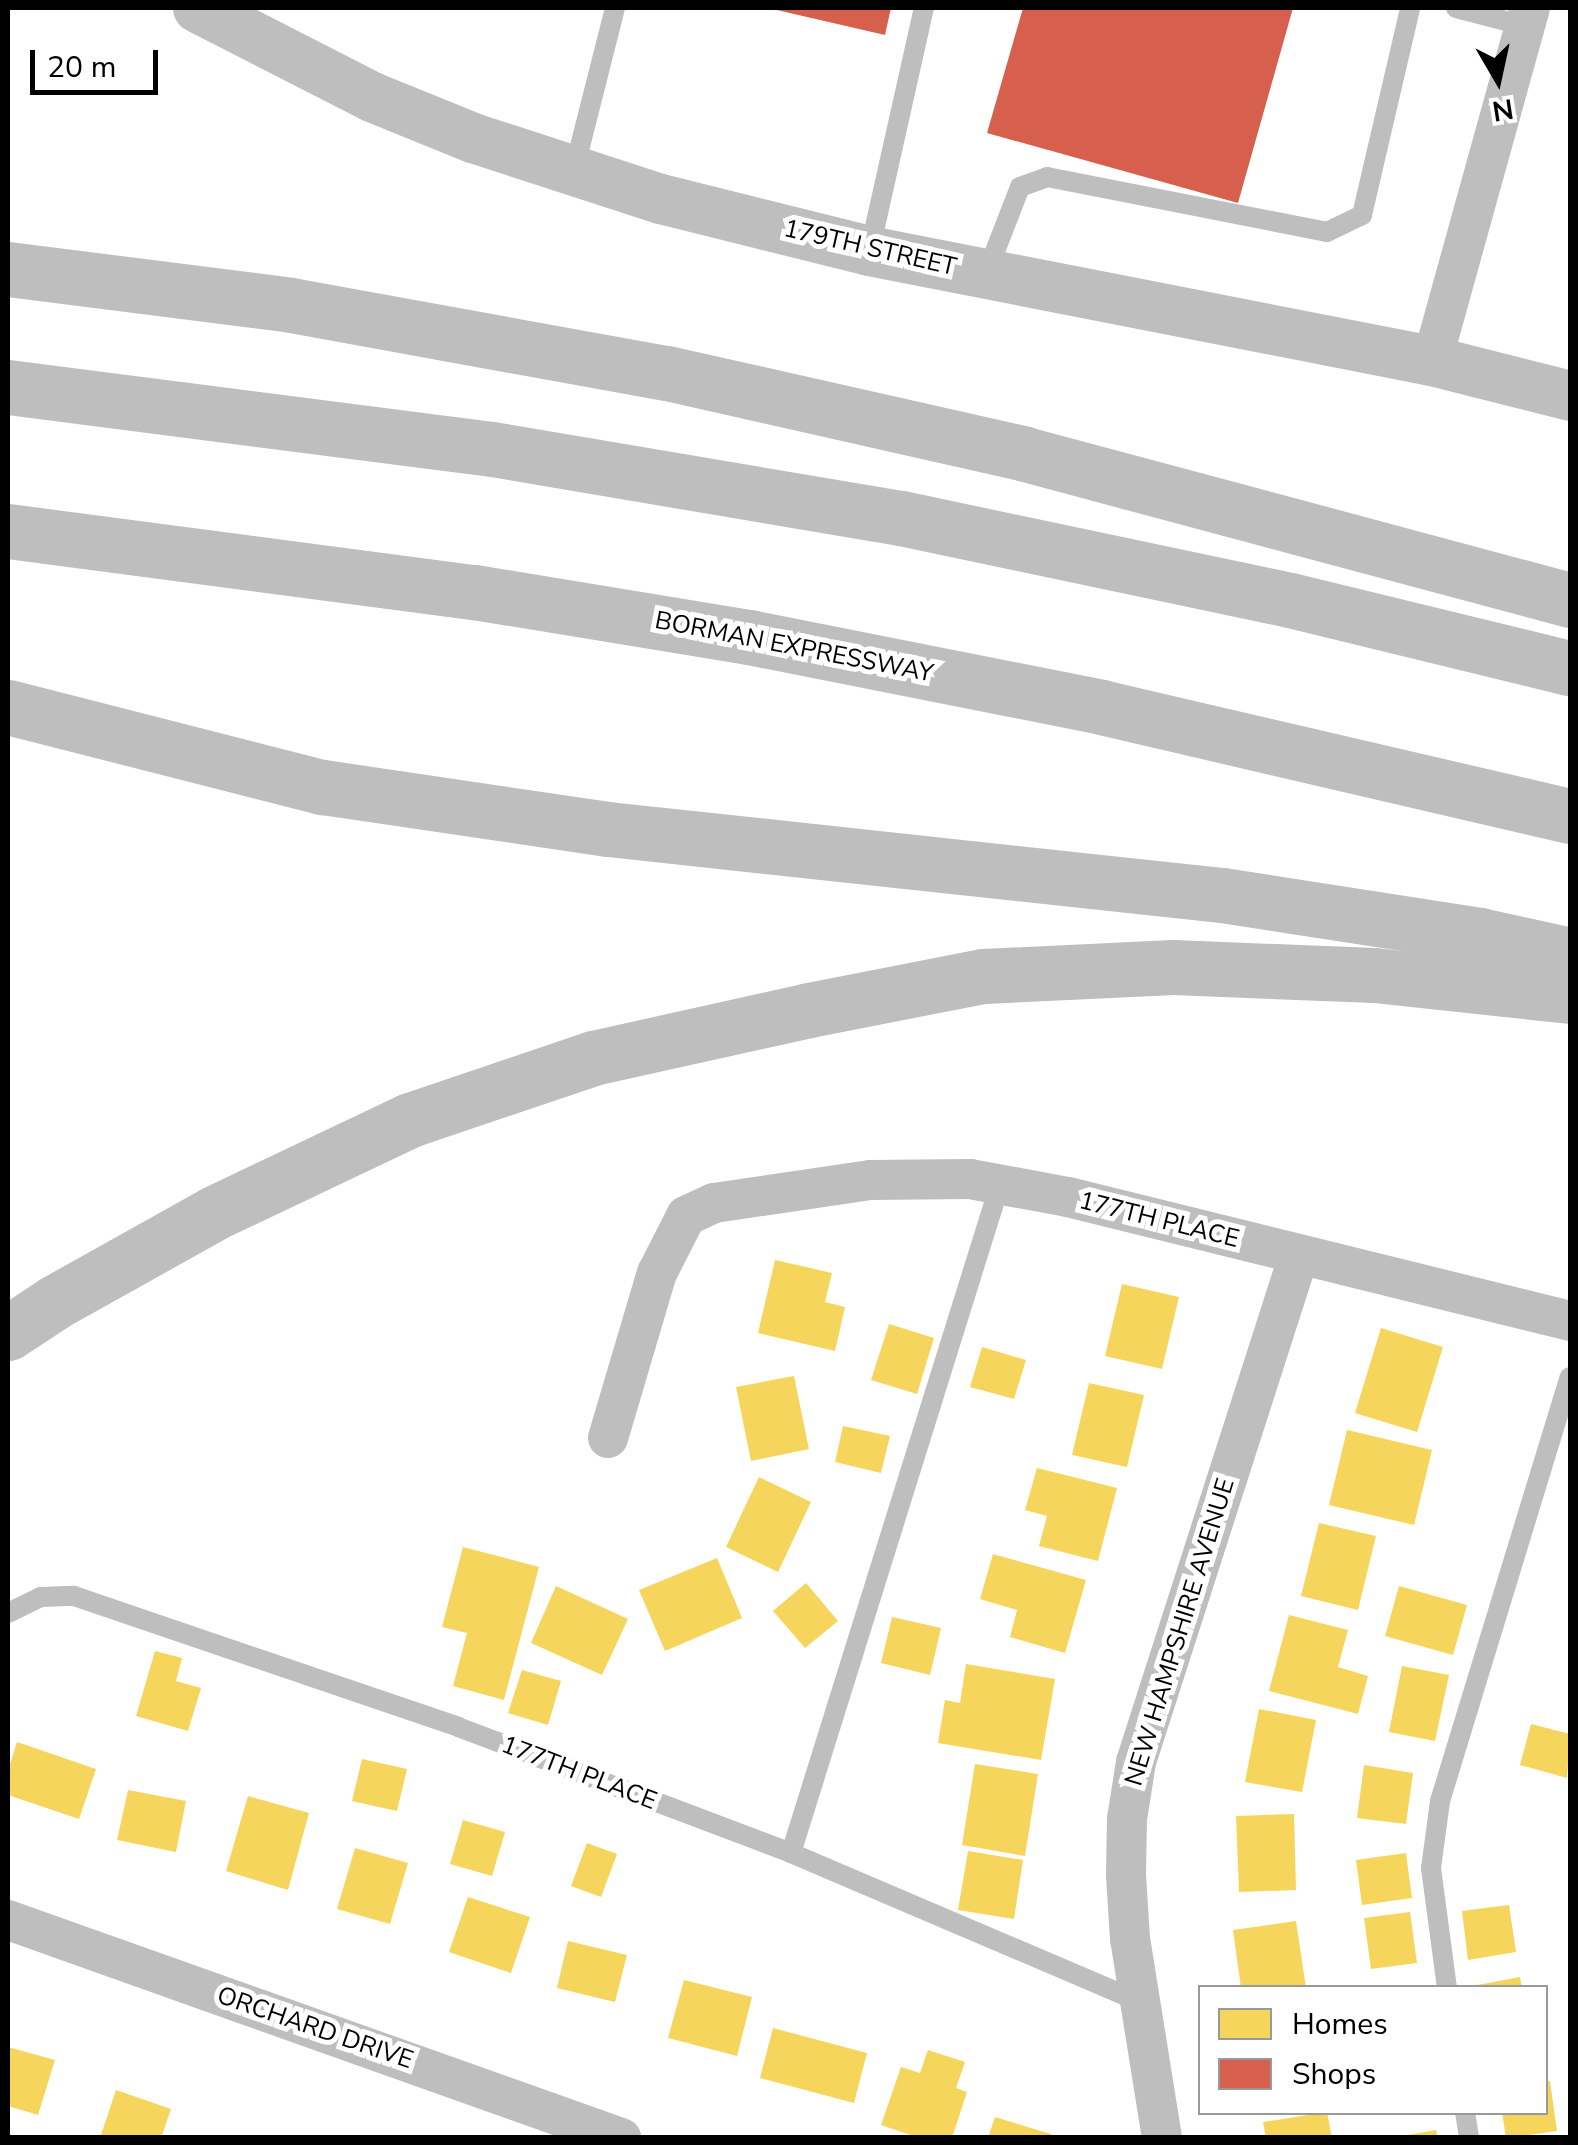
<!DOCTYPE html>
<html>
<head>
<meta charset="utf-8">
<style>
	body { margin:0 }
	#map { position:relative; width:1578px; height:2145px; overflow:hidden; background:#fff; font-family:"Nunito Sans",sans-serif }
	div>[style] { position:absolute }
	.homes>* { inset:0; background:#f6d55c }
	.shops>* { inset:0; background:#d6604d }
	.service>* { height:20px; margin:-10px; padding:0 10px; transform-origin:10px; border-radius:10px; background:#bebebe }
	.minor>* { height:40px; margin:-20px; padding:0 20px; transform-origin:20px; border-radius:20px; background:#bebebe }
	.tertiary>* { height:50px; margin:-25px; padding:0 25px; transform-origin:25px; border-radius:25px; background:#bebebe }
	.motorway>* { height:55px; margin:-27.5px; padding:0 27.5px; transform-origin:27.5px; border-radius:27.5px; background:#bebebe }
	span { translate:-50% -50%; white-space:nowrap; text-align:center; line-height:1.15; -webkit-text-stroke:10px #fff; paint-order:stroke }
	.street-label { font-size:25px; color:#000 }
	.frame { position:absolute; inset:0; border:10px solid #000; pointer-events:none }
	.legend { position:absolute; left:1198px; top:1985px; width:350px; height:130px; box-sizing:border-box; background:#fff; border:2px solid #999; margin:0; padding:12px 18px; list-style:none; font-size:30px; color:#000 }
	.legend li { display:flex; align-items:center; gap:20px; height:50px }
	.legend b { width:50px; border:2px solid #999 }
	.north { position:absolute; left:1448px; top:30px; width:100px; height:100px; -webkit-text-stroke:8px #fff; paint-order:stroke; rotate:171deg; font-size:28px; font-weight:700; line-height:40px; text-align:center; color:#000 }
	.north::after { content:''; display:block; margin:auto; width:35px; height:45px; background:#000; clip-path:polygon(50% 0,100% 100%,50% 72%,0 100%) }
	.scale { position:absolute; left:30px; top:50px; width:128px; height:45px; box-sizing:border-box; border:5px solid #000; border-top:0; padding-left:12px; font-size:30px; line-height:35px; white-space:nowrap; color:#000; -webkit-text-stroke:8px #fff; paint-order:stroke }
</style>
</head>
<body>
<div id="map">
	<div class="homes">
		<i style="clip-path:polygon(775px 1260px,832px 1273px,825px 1302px,845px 1307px,835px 1351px,758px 1333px)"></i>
		<i style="clip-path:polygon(1122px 1284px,1179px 1297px,1162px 1369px,1105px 1356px)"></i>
		<i style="clip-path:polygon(889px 1324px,934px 1338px,917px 1394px,871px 1380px)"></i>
		<i style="clip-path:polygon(1381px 1328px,1443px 1347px,1417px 1432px,1355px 1413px)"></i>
		<i style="clip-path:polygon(982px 1347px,1026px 1360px,1014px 1399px,970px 1387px)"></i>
		<i style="clip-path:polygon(794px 1376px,809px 1449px,751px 1461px,736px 1387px)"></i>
		<i style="clip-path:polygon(1089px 1383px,1144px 1395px,1127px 1467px,1072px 1455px)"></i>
		<i style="clip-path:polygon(843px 1426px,890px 1436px,881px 1473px,835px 1462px)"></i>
		<i style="clip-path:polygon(1347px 1430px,1432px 1450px,1414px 1525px,1329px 1505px)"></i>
		<i style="clip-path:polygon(1037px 1468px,1117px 1488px,1098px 1561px,1039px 1546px,1047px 1516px,1025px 1510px)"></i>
		<i style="clip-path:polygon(759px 1477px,811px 1502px,778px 1572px,726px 1547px)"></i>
		<i style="clip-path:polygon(1319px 1523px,1376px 1536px,1358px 1610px,1301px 1596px)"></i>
		<i style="clip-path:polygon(463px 1547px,539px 1567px,504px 1700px,453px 1686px,467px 1633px,442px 1627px)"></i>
		<i style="clip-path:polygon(993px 1554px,1086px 1580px,1065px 1653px,1010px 1637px,1017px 1610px,980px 1599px)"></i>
		<i style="clip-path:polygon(717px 1558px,742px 1618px,665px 1651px,639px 1590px)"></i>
		<i style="clip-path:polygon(806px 1583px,838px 1621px,805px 1648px,773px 1611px)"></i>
		<i style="clip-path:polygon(556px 1586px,628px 1619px,602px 1675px,531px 1643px)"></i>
		<i style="clip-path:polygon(1399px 1586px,1467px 1605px,1453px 1655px,1385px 1636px)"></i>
		<i style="clip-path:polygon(1289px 1615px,1348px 1630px,1338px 1667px,1368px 1676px,1358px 1714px,1269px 1691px)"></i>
		<i style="clip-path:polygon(892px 1617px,941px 1628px,930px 1675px,881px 1663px)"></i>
		<i style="clip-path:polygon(155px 1651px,182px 1658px,176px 1681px,201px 1688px,188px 1731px,136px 1716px)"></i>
		<i style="clip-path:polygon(966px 1664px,1055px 1679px,1041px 1760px,938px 1743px,945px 1700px,960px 1703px)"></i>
		<i style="clip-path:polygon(1402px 1666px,1449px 1675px,1435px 1741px,1389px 1732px)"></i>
		<i style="clip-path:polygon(522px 1670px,561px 1681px,548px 1725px,508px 1713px)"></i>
		<i style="clip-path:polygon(1259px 1709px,1316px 1720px,1302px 1792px,1245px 1782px)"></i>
		<i style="clip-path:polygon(1531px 1724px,1570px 1734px,1567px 1778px,1520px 1765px)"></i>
		<i style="clip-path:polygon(17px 1742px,96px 1769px,79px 1819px,8px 1795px,8px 1771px)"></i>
		<i style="clip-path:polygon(362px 1759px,407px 1769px,397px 1811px,352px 1801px)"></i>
		<i style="clip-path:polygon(975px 1764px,1038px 1774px,1025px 1856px,962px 1845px)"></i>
		<i style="clip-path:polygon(1364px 1765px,1413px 1773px,1406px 1824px,1357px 1818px)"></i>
		<i style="clip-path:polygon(128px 1790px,186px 1801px,176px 1852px,117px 1840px)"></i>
		<i style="clip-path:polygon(248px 1796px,309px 1813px,288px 1890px,226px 1871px)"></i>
		<i style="clip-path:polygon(1294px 1814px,1296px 1890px,1239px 1892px,1236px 1816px)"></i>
		<i style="clip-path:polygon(463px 1820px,505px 1832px,492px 1876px,450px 1864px)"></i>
		<i style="clip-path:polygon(587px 1843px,617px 1854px,601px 1897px,571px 1886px)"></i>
		<i style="clip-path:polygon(355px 1848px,408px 1863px,390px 1924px,337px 1909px)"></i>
		<i style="clip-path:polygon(968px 1851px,1023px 1860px,1014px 1919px,958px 1910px)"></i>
		<i style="clip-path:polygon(1406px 1853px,1412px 1898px,1362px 1905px,1356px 1860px)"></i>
		<i style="clip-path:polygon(468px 1897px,530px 1917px,511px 1973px,449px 1952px)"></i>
		<i style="clip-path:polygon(1509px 1905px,1516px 1952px,1468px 1960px,1462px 1911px)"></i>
		<i style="clip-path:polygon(1410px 1912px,1417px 1963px,1371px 1969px,1364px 1918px)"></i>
		<i style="clip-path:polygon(1296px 1921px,1306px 1988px,1241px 1988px,1233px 1930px)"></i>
		<i style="clip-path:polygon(568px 1941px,627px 1955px,615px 2002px,557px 1988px)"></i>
		<i style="clip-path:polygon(1520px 1977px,1522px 1988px,1472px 1988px,1472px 1986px)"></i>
		<i style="clip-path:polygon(684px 1980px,752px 1997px,737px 2056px,668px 2038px)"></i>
		<i style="clip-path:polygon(773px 2028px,867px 2053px,854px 2103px,760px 2078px)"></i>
		<i style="clip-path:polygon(8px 2047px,55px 2060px,38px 2115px,8px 2106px)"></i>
		<i style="clip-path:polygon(928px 2050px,965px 2062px,956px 2088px,967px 2092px,952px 2138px,919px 2138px,881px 2125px,901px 2067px,920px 2073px)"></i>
		<i style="clip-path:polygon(1546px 2081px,1550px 2081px,1557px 2131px,1506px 2138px,1502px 2112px,1546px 2112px)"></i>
		<i style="clip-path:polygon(116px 2090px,171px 2109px,161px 2138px,100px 2138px)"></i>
		<i style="clip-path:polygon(1327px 2112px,1332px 2138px,1266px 2138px,1263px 2122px)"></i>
		<i style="clip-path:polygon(995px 2117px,1051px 2134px,1050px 2138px,988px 2138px)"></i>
		<i style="clip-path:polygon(1436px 2130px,1438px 2138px,1403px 2138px,1402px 2136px)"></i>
	</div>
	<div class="shops">
		<i style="clip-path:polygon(768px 8px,891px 8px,885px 35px)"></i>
		<i style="clip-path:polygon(1023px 8px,1293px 8px,1238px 203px,987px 133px)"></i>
	</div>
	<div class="service">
		<i style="left:1456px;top:8px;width:71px;rotate:14.6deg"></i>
		<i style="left:574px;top:170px;width:167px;rotate:-75.8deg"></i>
		<i style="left:870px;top:249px;width:247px;rotate:-77.4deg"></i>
		<i style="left:987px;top:272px;width:91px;rotate:-68.8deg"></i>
		<i style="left:1020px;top:187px;width:29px;rotate:-20deg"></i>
		<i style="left:1047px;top:177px;width:285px;rotate:11.1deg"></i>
		<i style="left:1327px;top:232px;width:39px;rotate:-26deg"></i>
		<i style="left:1362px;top:215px;width:212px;rotate:-76.9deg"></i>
		<i style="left:8px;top:1613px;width:37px;rotate:-26deg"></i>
		<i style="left:41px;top:1597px;width:33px;rotate:-2deg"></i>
		<i style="left:74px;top:1596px;width:406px;rotate:18.8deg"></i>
		<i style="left:458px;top:1727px;width:356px;rotate:20.7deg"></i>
		<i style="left:791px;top:1853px;width:379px;rotate:23.1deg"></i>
		<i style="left:791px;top:1853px;width:701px;rotate:-72.65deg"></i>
		<i style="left:1447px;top:1988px;width:121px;rotate:-97.6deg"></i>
		<i style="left:1431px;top:1868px;width:68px;rotate:-82.3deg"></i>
		<i style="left:1440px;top:1801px;width:443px;rotate:-73deg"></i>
		<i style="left:1465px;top:2112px;width:26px;rotate:81deg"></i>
	</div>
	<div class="minor">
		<i style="left:1432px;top:361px;width:366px;rotate:-74.5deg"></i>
		<i style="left:608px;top:1438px;width:172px;rotate:-73.5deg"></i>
		<i style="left:657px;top:1273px;width:64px;rotate:-63deg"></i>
		<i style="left:686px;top:1216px;width:31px;rotate:-25deg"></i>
		<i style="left:714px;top:1203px;width:158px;rotate:-8.4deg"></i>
		<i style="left:870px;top:1180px;width:100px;rotate:-0.6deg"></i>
		<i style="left:970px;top:1179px;width:100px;rotate:10.4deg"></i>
		<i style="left:1068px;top:1197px;width:517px;rotate:13.87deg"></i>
		<i style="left:8px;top:1920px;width:651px;rotate:19.58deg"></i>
		<i style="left:1162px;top:2138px;width:202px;rotate:-99.1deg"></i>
		<i style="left:1130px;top:1939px;width:64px;rotate:-93.6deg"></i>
		<i style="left:1126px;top:1875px;width:56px;rotate:-89deg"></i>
		<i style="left:1127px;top:1819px;width:58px;rotate:-81deg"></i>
		<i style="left:1136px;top:1762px;width:533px;rotate:-72.18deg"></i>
	</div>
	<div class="tertiary">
		<i style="left:198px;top:8px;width:195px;rotate:27.1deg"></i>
		<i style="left:372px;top:97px;width:109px;rotate:22.1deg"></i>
		<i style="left:473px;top:138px;width:198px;rotate:18deg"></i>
		<i style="left:661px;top:199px;width:214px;rotate:14deg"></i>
		<i style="left:869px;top:251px;width:574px;rotate:11.06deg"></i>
		<i style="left:1432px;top:361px;width:142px;rotate:14.2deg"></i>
	</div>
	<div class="motorway">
		<i style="left:8px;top:269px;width:285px;rotate:7.2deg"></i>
		<i style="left:291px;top:305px;width:382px;rotate:10.3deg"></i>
		<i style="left:667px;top:373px;width:367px;rotate:12.7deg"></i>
		<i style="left:1025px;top:454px;width:564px;rotate:15deg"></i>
		<i style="left:8px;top:387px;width:488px;rotate:7.3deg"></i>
		<i style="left:492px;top:449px;width:415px;rotate:9.6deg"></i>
		<i style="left:901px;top:518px;width:398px;rotate:11.9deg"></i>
		<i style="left:1290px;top:600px;width:288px;rotate:13.7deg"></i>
		<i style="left:8px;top:531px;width:470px;rotate:7.5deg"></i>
		<i style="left:474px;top:592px;width:279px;rotate:9.3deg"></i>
		<i style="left:749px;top:637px;width:359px;rotate:11.2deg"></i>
		<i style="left:1101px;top:707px;width:481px;rotate:13.1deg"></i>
		<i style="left:8px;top:707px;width:325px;rotate:14.3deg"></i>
		<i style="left:323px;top:787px;width:288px;rotate:8.4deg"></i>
		<i style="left:608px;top:829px;width:618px;rotate:6.14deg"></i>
		<i style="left:1222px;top:895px;width:261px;rotate:8.8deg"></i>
		<i style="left:1480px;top:935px;width:92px;rotate:12.5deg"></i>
		<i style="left:8px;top:1333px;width:56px;rotate:-33.4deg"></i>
		<i style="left:55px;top:1302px;width:182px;rotate:-29.2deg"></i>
		<i style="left:214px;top:1213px;width:217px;rotate:-25.4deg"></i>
		<i style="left:410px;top:1120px;width:193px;rotate:-18.7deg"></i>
		<i style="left:593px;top:1058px;width:221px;rotate:-12.5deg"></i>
		<i style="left:809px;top:1010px;width:177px;rotate:-11.1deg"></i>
		<i style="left:983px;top:976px;width:190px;rotate:-2.7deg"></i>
		<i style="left:1173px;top:967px;width:201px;rotate:2.3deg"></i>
		<i style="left:1374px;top:975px;width:197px;rotate:6.1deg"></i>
	</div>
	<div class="street-label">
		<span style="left:870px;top:248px;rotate:13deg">179TH STREET</span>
		<span style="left:794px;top:647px;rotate:11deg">BORMAN EXPRESSWAY</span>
		<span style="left:1159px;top:1220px;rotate:14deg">177TH PLACE</span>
		<span style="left:1180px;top:1632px;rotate:-73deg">NEW HAMPSHIRE AVENUE</span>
		<span style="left:579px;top:1773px;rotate:21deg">177TH PLACE</span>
		<span style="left:315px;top:2028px;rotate:19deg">ORCHARD DRIVE</span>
	</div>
	<div class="frame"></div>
	<ul class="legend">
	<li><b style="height:28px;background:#f6d55c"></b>Homes</li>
	<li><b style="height:28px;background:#d6604d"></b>Shops</li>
	</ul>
	<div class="north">N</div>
	<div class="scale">20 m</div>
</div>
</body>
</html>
